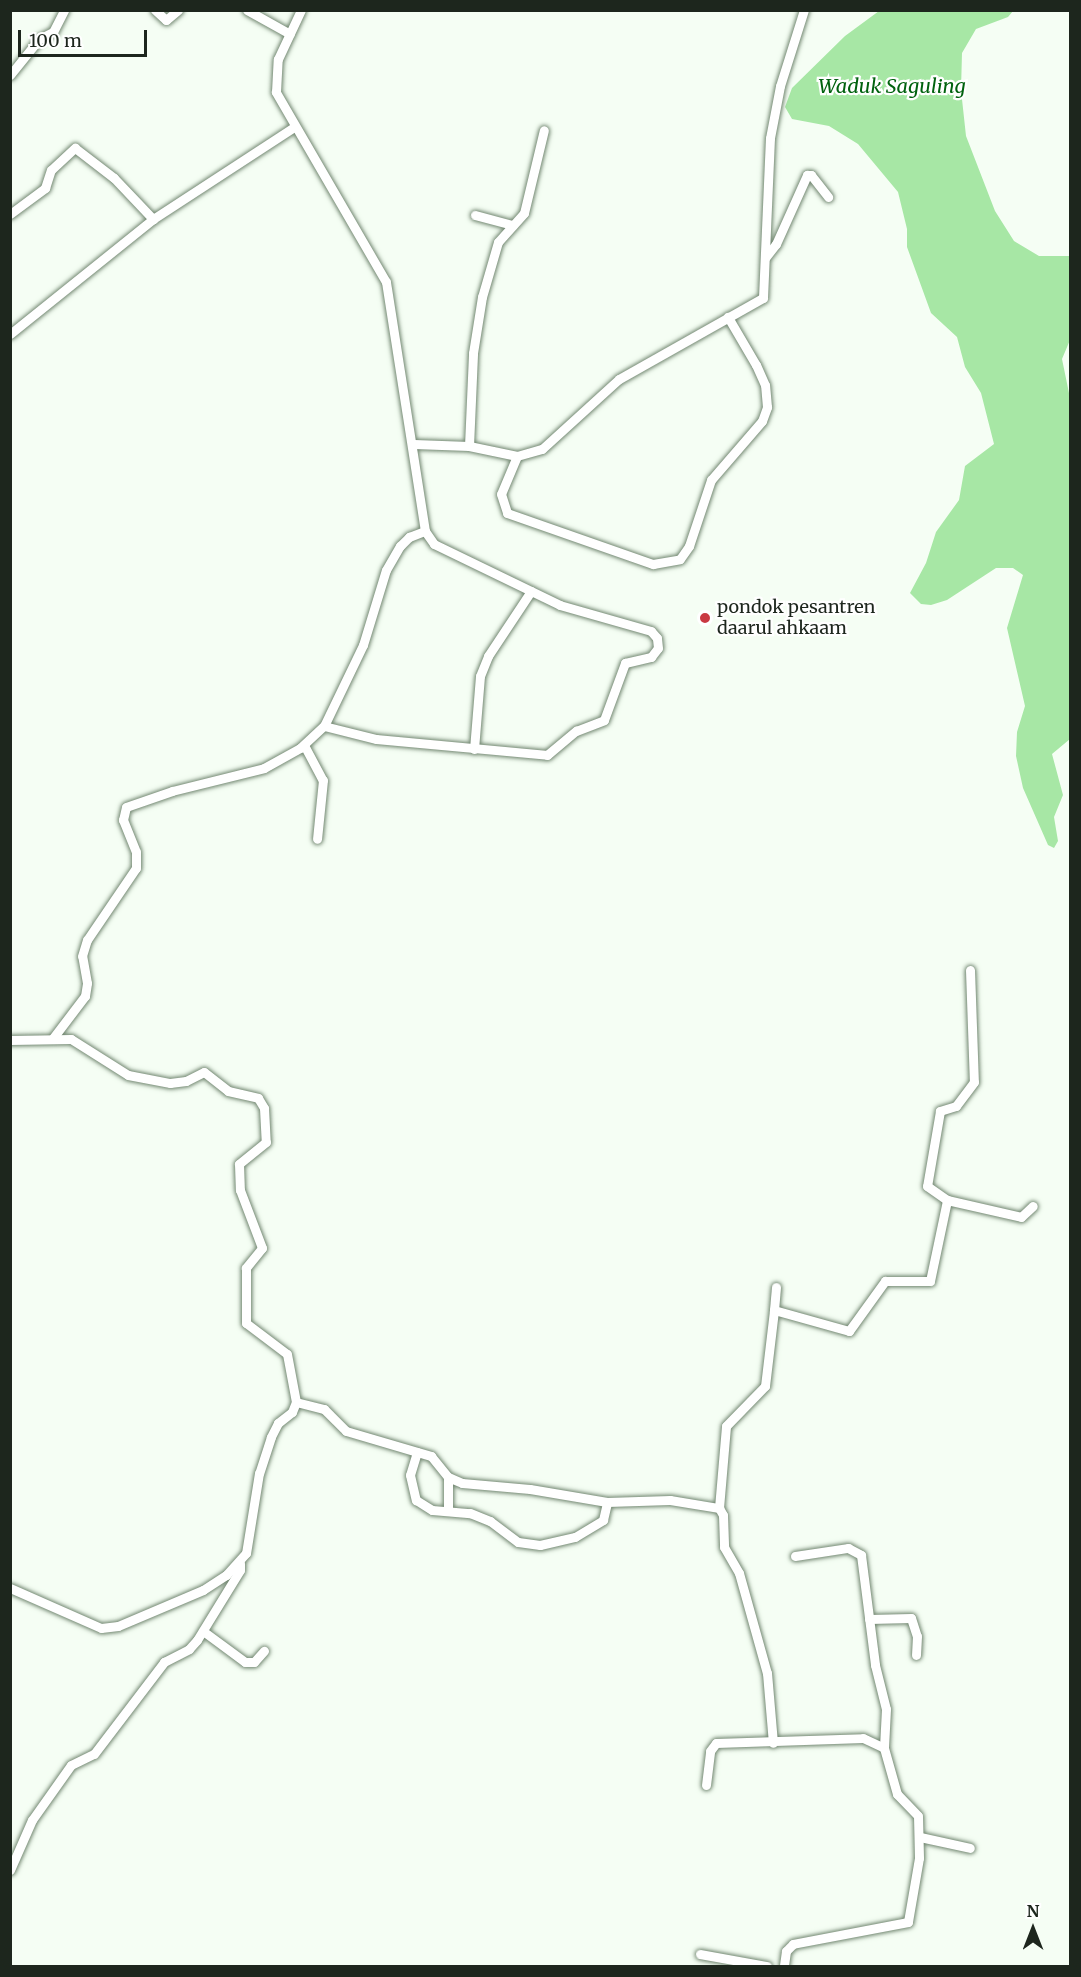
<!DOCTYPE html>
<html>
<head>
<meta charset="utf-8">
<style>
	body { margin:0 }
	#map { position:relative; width:1081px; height:1977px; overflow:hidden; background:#f5fef4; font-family:Merriweather,serif }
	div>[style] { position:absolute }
	.water>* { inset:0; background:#a7e7a5 }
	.roads { filter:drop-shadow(0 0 2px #738872) drop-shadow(0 0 2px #738872) }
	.street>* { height:9px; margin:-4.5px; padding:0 4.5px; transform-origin:4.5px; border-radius:4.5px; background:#fff }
	.dots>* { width:16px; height:16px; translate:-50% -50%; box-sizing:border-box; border:3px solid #fff; border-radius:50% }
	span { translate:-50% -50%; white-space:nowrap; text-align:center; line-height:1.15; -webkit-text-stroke:4.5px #fff; paint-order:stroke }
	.poi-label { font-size:18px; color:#1d261d }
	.left { translate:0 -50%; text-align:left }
	.water-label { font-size:20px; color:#00620e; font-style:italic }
	.frame { position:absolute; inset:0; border:12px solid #1d261d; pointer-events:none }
	.north { position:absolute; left:1003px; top:1899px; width:60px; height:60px; -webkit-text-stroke:4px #fff; paint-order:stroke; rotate:0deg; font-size:16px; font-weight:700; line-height:24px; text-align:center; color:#1d261d }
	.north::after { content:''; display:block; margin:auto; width:21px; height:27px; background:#1d261d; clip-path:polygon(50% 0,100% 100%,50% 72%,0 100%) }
	.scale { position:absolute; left:18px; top:30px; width:129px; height:27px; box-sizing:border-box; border:3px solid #1d261d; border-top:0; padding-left:8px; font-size:18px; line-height:21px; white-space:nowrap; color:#1d261d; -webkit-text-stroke:4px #fff; paint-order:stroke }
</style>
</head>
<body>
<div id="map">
	<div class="water">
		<i style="clip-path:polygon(879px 11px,1013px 11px,1008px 17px,976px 29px,962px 53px,961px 90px,966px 136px,995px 211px,1014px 241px,1039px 256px,1070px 256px,1070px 340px,1062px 359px,1070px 398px,1070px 739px,1052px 754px,1063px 795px,1054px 817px,1058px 841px,1054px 848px,1048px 845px,1023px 788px,1016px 756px,1017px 732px,1025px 706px,1007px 628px,1023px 575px,1013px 568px,996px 568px,947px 600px,931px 605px,921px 604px,910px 593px,926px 563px,936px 532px,959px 500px,965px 466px,994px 444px,981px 393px,965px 367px,957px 337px,931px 313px,907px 247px,907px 229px,898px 192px,858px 144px,829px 126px,792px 119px,785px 107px,792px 88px,845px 36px)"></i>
	</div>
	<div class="roads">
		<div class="street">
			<i style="left:155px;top:10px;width:15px;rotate:42deg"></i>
			<i style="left:166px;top:20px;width:16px;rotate:-40deg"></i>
			<i style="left:247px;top:10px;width:49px;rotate:29.2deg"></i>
			<i style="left:10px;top:75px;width:46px;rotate:-51.1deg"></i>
			<i style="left:39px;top:39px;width:16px;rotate:-27deg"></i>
			<i style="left:53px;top:32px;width:25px;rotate:-63deg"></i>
			<i style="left:10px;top:214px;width:44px;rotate:-36.6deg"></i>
			<i style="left:45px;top:188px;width:19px;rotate:-72deg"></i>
			<i style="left:51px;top:170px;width:33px;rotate:-43deg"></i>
			<i style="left:75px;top:148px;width:49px;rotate:37.6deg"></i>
			<i style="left:114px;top:178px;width:57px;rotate:46.4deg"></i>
			<i style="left:475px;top:215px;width:39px;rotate:15deg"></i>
			<i style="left:765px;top:258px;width:18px;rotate:-52deg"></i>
			<i style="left:776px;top:244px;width:76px;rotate:-65.8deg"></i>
			<i style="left:807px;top:175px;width:4px"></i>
			<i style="left:811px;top:175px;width:28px;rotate:52deg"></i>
			<i style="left:10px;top:334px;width:184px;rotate:-38.8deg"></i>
			<i style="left:153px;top:219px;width:168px;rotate:-33.1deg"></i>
			<i style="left:414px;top:444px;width:55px;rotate:2.1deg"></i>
			<i style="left:469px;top:446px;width:49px;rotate:11.8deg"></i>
			<i style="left:517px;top:456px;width:26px;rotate:-16deg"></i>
			<i style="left:542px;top:449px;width:104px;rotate:-42.3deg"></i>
			<i style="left:619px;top:379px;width:165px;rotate:-29.4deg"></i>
			<i style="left:763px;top:298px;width:160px;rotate:-87.5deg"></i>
			<i style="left:770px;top:138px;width:53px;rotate:-79.1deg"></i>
			<i style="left:780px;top:86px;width:80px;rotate:-72.5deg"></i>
			<i style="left:469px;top:446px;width:93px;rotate:-87.5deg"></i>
			<i style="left:473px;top:353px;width:57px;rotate:-80.9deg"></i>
			<i style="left:482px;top:297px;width:57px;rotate:-73.8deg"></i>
			<i style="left:498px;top:242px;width:39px;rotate:-48deg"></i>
			<i style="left:524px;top:213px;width:85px;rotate:-76.5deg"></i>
			<i style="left:517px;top:456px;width:41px;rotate:112.8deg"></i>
			<i style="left:501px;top:494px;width:20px;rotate:72deg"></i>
			<i style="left:507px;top:513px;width:155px;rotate:19.3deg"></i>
			<i style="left:653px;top:564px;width:27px;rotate:-10deg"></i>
			<i style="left:680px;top:559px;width:16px;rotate:-55deg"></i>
			<i style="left:689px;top:546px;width:70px;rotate:-71.6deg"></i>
			<i style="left:711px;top:480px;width:78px;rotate:-49.2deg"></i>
			<i style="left:762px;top:421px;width:15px;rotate:-70deg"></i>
			<i style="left:767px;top:407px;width:22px;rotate:-95deg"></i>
			<i style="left:765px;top:385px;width:22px;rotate:-114deg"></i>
			<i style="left:756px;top:365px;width:56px;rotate:-120.3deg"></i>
			<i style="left:324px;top:726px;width:90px;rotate:-64.3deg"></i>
			<i style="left:363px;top:645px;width:78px;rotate:-73deg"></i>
			<i style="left:386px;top:570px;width:28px;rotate:-60deg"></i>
			<i style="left:400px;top:546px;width:13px;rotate:-45deg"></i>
			<i style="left:409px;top:537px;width:17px;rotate:-21deg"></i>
			<i style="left:304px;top:745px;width:40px;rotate:62deg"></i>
			<i style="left:323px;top:780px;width:59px;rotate:95.8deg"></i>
			<i style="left:474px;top:749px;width:73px;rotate:-85.3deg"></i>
			<i style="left:480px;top:676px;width:22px;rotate:-68deg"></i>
			<i style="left:488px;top:656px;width:78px;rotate:-56.5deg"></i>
			<i style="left:970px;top:970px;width:112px;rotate:88deg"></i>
			<i style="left:974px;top:1082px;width:30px;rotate:127deg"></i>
			<i style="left:956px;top:1106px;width:17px;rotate:163deg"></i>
			<i style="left:940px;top:1111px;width:76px;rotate:99.8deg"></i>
			<i style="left:927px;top:1186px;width:24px;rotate:35deg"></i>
			<i style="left:947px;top:1200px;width:76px;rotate:12.9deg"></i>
			<i style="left:1021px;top:1217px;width:16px;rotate:-43deg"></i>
			<i style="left:53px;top:1038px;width:53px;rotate:-52.7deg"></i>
			<i style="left:85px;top:996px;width:13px;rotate:-81deg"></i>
			<i style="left:87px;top:983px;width:27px;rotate:-100deg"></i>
			<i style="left:82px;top:956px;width:17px;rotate:-73deg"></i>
			<i style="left:87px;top:940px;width:87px;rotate:-55.8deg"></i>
			<i style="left:136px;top:868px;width:16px;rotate:-90deg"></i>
			<i style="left:136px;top:852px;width:35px;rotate:-112deg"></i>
			<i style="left:123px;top:820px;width:13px;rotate:-77deg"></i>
			<i style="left:126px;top:807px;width:49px;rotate:-19.2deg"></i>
			<i style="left:172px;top:791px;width:95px;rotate:-14deg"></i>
			<i style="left:264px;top:768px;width:41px;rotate:-29.1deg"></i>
			<i style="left:300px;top:748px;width:33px;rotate:-43deg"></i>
			<i style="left:324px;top:726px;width:54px;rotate:14deg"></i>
			<i style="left:376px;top:739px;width:172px;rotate:5.3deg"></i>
			<i style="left:547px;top:755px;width:38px;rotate:-40deg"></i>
			<i style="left:576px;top:731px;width:30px;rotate:-21deg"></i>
			<i style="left:604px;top:720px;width:61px;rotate:-69.8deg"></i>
			<i style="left:625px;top:663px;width:27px;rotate:-13deg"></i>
			<i style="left:651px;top:657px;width:11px;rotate:-52deg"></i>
			<i style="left:658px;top:648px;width:10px;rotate:-96deg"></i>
			<i style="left:657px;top:638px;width:9px;rotate:-131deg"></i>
			<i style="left:651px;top:631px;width:95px;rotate:-164.1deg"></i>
			<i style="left:560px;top:605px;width:140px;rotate:-154.2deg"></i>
			<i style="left:434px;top:544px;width:16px;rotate:-125deg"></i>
			<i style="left:425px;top:531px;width:252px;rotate:-98.9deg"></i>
			<i style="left:386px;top:282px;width:220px;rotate:-120.1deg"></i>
			<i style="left:276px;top:92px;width:33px;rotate:-87deg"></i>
			<i style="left:278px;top:59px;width:54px;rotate:-64.9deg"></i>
			<i style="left:10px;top:1040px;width:61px;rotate:-0.9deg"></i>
			<i style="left:71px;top:1039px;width:67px;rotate:32.3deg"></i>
			<i style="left:128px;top:1075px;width:43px;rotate:10.8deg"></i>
			<i style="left:170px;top:1083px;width:16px;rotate:-7deg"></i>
			<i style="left:186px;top:1081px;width:20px;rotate:-27deg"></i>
			<i style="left:204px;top:1072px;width:31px;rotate:38deg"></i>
			<i style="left:228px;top:1091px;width:31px;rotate:13deg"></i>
			<i style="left:258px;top:1098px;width:12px;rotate:59deg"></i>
			<i style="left:264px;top:1108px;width:34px;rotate:87deg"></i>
			<i style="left:266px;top:1142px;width:35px;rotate:141deg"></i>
			<i style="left:239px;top:1164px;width:26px;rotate:88deg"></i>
			<i style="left:240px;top:1190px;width:62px;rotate:69.2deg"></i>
			<i style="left:262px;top:1248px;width:26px;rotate:129deg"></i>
			<i style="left:246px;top:1268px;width:55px;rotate:90deg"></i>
			<i style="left:246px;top:1323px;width:51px;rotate:37.1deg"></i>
			<i style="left:287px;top:1354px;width:49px;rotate:79.4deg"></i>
			<i style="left:296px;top:1402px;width:11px;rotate:112deg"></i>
			<i style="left:292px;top:1412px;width:18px;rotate:142deg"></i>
			<i style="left:278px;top:1423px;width:16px;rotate:117deg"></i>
			<i style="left:271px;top:1437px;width:38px;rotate:108deg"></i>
			<i style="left:259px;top:1473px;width:81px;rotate:99.2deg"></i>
			<i style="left:246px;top:1553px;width:30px;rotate:132deg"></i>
			<i style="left:226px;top:1575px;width:27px;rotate:147deg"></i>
			<i style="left:203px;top:1590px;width:92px;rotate:157deg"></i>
			<i style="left:118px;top:1626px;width:17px;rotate:173deg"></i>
			<i style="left:101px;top:1628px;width:99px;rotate:-156.3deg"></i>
			<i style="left:774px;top:1310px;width:23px;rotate:-85deg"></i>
			<i style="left:296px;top:1402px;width:29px;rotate:14deg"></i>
			<i style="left:324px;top:1409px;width:31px;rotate:45deg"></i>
			<i style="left:346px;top:1431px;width:89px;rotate:16.4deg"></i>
			<i style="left:431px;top:1456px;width:27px;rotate:51deg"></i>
			<i style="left:448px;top:1477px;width:15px;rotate:23deg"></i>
			<i style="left:462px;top:1483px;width:68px;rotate:5deg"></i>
			<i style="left:530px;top:1489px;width:78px;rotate:9.6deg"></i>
			<i style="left:607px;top:1502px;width:63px;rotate:-1.8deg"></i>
			<i style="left:670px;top:1500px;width:50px;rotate:9.3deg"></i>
			<i style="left:719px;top:1508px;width:8px;rotate:60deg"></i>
			<i style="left:723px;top:1515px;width:32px;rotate:88deg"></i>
			<i style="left:724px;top:1547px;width:30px;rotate:60deg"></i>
			<i style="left:739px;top:1573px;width:104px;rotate:74.4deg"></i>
			<i style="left:767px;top:1673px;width:70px;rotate:85.1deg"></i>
			<i style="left:417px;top:1452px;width:24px;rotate:107deg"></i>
			<i style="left:410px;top:1475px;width:26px;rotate:77deg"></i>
			<i style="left:416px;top:1500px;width:19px;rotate:32deg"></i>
			<i style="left:432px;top:1510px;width:38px;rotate:5deg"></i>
			<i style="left:470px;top:1513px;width:22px;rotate:22deg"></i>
			<i style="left:490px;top:1521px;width:35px;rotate:37deg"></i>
			<i style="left:518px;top:1542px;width:22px;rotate:8deg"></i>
			<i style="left:540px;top:1545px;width:36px;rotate:-13deg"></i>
			<i style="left:575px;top:1537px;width:33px;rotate:-31deg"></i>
			<i style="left:603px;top:1520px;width:18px;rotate:-77deg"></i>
			<i style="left:719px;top:1508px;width:82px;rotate:-85.1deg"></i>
			<i style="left:726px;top:1426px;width:56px;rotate:-45.7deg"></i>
			<i style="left:765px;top:1386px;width:77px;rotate:-83.2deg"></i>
			<i style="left:774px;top:1310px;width:78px;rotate:15.6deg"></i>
			<i style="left:849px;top:1331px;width:62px;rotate:-54.2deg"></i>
			<i style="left:885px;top:1281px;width:45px"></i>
			<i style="left:930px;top:1281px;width:83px;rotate:-78.1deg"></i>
			<i style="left:448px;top:1511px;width:34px;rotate:-90deg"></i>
			<i style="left:795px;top:1556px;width:54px;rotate:-8.6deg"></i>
			<i style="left:848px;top:1548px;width:15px;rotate:28deg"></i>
			<i style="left:861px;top:1555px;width:111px;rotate:82.7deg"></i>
			<i style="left:875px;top:1665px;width:45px;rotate:76deg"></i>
			<i style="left:886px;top:1709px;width:39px;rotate:93deg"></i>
			<i style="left:869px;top:1619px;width:42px;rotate:-1.4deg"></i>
			<i style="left:911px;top:1618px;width:19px;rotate:72deg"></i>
			<i style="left:917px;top:1636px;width:19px;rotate:93deg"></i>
			<i style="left:203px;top:1631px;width:52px;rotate:36.4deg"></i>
			<i style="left:245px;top:1662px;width:9px"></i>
			<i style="left:254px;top:1662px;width:15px;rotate:-48deg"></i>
			<i style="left:706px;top:1785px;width:34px;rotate:-83deg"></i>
			<i style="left:710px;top:1751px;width:10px;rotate:-53deg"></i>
			<i style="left:716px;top:1743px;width:147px;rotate:-1.9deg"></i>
			<i style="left:863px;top:1738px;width:23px;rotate:25deg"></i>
			<i style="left:884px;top:1748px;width:48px;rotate:74.2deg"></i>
			<i style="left:897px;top:1794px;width:30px;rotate:46deg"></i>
			<i style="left:918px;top:1816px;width:42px;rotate:88.6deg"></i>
			<i style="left:919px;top:1858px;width:65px;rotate:99.8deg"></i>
			<i style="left:908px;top:1922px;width:117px;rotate:169.2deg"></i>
			<i style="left:793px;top:1944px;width:10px;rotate:135deg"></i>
			<i style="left:786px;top:1951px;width:15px;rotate:98deg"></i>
			<i style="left:920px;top:1837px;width:51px;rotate:12.4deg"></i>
			<i style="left:10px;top:1870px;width:55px;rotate:-66.3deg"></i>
			<i style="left:32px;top:1820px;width:67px;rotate:-54.7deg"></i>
			<i style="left:71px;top:1765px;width:25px;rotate:-26deg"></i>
			<i style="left:94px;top:1754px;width:116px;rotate:-52.7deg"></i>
			<i style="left:164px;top:1662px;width:28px;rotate:-27deg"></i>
			<i style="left:189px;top:1649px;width:12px;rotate:-48deg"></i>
			<i style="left:197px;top:1640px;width:82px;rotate:-58.4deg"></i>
			<i style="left:240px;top:1570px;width:7px;rotate:-90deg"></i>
			<i style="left:700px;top:1954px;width:68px;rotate:10.2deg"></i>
		</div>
	</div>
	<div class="dots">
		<i style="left:705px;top:618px;background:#c93942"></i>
	</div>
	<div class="poi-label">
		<span class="left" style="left:717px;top:618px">pondok pesantren<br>daarul ahkaam</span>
	</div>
	<div class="water-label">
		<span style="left:892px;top:85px">Waduk Saguling</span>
	</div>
	<div class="frame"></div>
	<div class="north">N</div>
	<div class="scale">100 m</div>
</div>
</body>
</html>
